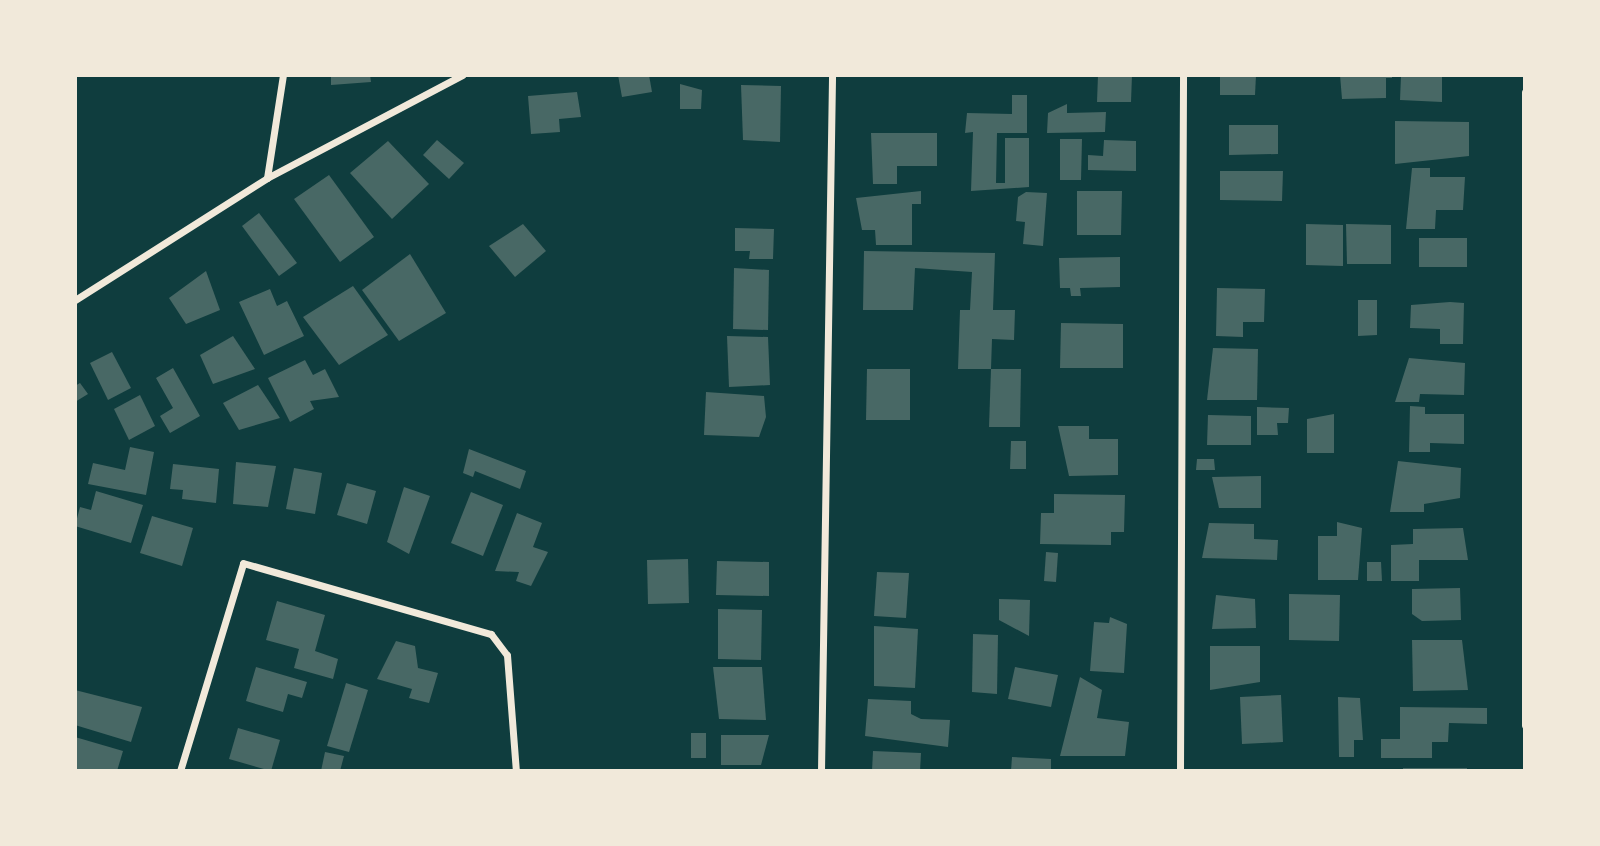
<!DOCTYPE html>
<html>
<head>
<meta charset="utf-8">
<style>
	body { margin:0 }
	#map { position:relative; width:1600px; height:846px; overflow:hidden; background:#0f3d3e; font-family:"Roboto Condensed",sans-serif }
	div>[style] { position:absolute }
	.building>* { inset:0; background:#486865 }
	.minor>* { height:7px; margin:-3.5px; padding:0 3.5px; transform-origin:3.5px; border-radius:3.5px; background:#f1e9da }
	span { translate:-50% -50%; white-space:nowrap; text-align:center; line-height:1.15; -webkit-text-stroke:5px #f1e9da; paint-order:stroke }
	.frame { position:absolute; inset:0; border:77px solid #f1e9da; pointer-events:none }
</style>
</head>
<body>
<div id="map">
	<div class="building">
		<i style="clip-path:polygon(331px 75px,370px 75px,371px 82px,331px 85px)"></i>
		<i style="clip-path:polygon(618px 75px,649px 75px,652px 92px,622px 97px)"></i>
		<i style="clip-path:polygon(1098px 75px,1132px 75px,1131px 102px,1097px 102px)"></i>
		<i style="clip-path:polygon(1220px 75px,1256px 75px,1255px 95px,1220px 95px)"></i>
		<i style="clip-path:polygon(1340px 75px,1392px 75px,1392px 78px,1386px 78px,1386px 98px,1342px 99px)"></i>
		<i style="clip-path:polygon(1401px 76px,1442px 77px,1442px 102px,1400px 100px)"></i>
		<i style="clip-path:polygon(680px 84px,702px 90px,701px 109px,680px 109px)"></i>
		<i style="clip-path:polygon(741px 85px,781px 86px,780px 142px,743px 140px)"></i>
		<i style="clip-path:polygon(577px 92px,581px 117px,559px 119px,560px 132px,531px 134px,528px 96px)"></i>
		<i style="clip-path:polygon(1012px 95px,1027px 95px,1027px 133px,997px 133px,996px 183px,1005px 183px,1005px 138px,1029px 138px,1029px 187px,971px 191px,973px 132px,965px 133px,967px 113px,1012px 114px)"></i>
		<i style="clip-path:polygon(1067px 104px,1067px 113px,1106px 112px,1105px 132px,1047px 133px,1048px 113px)"></i>
		<i style="clip-path:polygon(1395px 121px,1469px 122px,1469px 156px,1395px 164px)"></i>
		<i style="clip-path:polygon(1229px 125px,1278px 125px,1278px 154px,1229px 155px)"></i>
		<i style="clip-path:polygon(871px 133px,937px 133px,937px 166px,897px 166px,897px 184px,873px 184px)"></i>
		<i style="clip-path:polygon(1060px 139px,1082px 139px,1081px 180px,1060px 180px)"></i>
		<i style="clip-path:polygon(437px 140px,464px 163px,449px 179px,423px 155px)"></i>
		<i style="clip-path:polygon(1104px 140px,1136px 141px,1136px 171px,1088px 170px,1088px 155px,1103px 156px)"></i>
		<i style="clip-path:polygon(388px 141px,429px 184px,392px 219px,350px 173px)"></i>
		<i style="clip-path:polygon(1412px 168px,1430px 168px,1430px 177px,1465px 177px,1463px 210px,1436px 210px,1435px 229px,1406px 229px)"></i>
		<i style="clip-path:polygon(1220px 171px,1283px 171px,1282px 201px,1220px 200px)"></i>
		<i style="clip-path:polygon(329px 175px,374px 237px,340px 262px,294px 199px)"></i>
		<i style="clip-path:polygon(921px 191px,921px 204px,912px 204px,912px 245px,876px 245px,875px 230px,862px 230px,856px 198px)"></i>
		<i style="clip-path:polygon(1077px 191px,1122px 191px,1121px 235px,1077px 235px)"></i>
		<i style="clip-path:polygon(1026px 192px,1047px 193px,1043px 246px,1023px 244px,1025px 222px,1016px 221px,1018px 197px)"></i>
		<i style="clip-path:polygon(259px 213px,297px 263px,279px 276px,242px 226px)"></i>
		<i style="clip-path:polygon(523px 224px,546px 251px,515px 277px,489px 246px)"></i>
		<i style="clip-path:polygon(1306px 224px,1343px 225px,1343px 266px,1306px 265px)"></i>
		<i style="clip-path:polygon(1346px 224px,1391px 225px,1391px 264px,1347px 264px)"></i>
		<i style="clip-path:polygon(735px 228px,774px 229px,773px 259px,749px 259px,750px 251px,735px 251px)"></i>
		<i style="clip-path:polygon(1419px 238px,1467px 238px,1467px 267px,1419px 267px)"></i>
		<i style="clip-path:polygon(864px 251px,995px 253px,993px 310px,1015px 310px,1014px 340px,992px 339px,991px 369px,958px 369px,960px 310px,970px 310px,972px 272px,915px 268px,913px 310px,863px 310px)"></i>
		<i style="clip-path:polygon(410px 254px,446px 313px,399px 341px,362px 290px)"></i>
		<i style="clip-path:polygon(1120px 257px,1120px 287px,1080px 288px,1081px 296px,1071px 296px,1070px 288px,1060px 288px,1059px 258px)"></i>
		<i style="clip-path:polygon(734px 268px,769px 270px,768px 330px,733px 329px)"></i>
		<i style="clip-path:polygon(206px 271px,220px 310px,186px 324px,169px 298px)"></i>
		<i style="clip-path:polygon(353px 286px,388px 335px,339px 365px,303px 317px)"></i>
		<i style="clip-path:polygon(1217px 288px,1265px 289px,1264px 322px,1243px 322px,1243px 337px,1216px 336px)"></i>
		<i style="clip-path:polygon(270px 289px,277px 306px,287px 301px,304px 336px,264px 355px,239px 302px)"></i>
		<i style="clip-path:polygon(1358px 300px,1377px 300px,1377px 335px,1358px 336px)"></i>
		<i style="clip-path:polygon(1450px 302px,1464px 303px,1463px 344px,1440px 344px,1440px 329px,1410px 328px,1411px 305px)"></i>
		<i style="clip-path:polygon(1061px 323px,1123px 324px,1123px 368px,1060px 368px)"></i>
		<i style="clip-path:polygon(233px 336px,255px 369px,213px 384px,200px 355px)"></i>
		<i style="clip-path:polygon(727px 336px,768px 337px,770px 385px,729px 387px)"></i>
		<i style="clip-path:polygon(1213px 348px,1258px 349px,1257px 400px,1207px 400px)"></i>
		<i style="clip-path:polygon(112px 352px,131px 388px,108px 400px,90px 363px)"></i>
		<i style="clip-path:polygon(1409px 358px,1465px 363px,1464px 395px,1420px 394px,1419px 402px,1395px 402px)"></i>
		<i style="clip-path:polygon(305px 360px,313px 375px,325px 369px,339px 397px,310px 401px,314px 409px,290px 422px,268px 378px)"></i>
		<i style="clip-path:polygon(173px 368px,200px 416px,170px 433px,160px 416px,173px 408px,156px 378px)"></i>
		<i style="clip-path:polygon(867px 369px,910px 369px,910px 420px,866px 420px)"></i>
		<i style="clip-path:polygon(991px 369px,1021px 369px,1020px 427px,989px 427px)"></i>
		<i style="clip-path:polygon(80px 383px,88px 394px,75px 402px,75px 386px)"></i>
		<i style="clip-path:polygon(258px 385px,280px 418px,239px 430px,223px 403px)"></i>
		<i style="clip-path:polygon(706px 392px,764px 396px,766px 417px,759px 437px,704px 435px)"></i>
		<i style="clip-path:polygon(140px 395px,155px 426px,129px 440px,114px 409px)"></i>
		<i style="clip-path:polygon(1410px 406px,1425px 407px,1425px 414px,1464px 414px,1464px 444px,1430px 443px,1430px 452px,1409px 452px)"></i>
		<i style="clip-path:polygon(1257px 407px,1289px 408px,1288px 423px,1277px 423px,1278px 435px,1257px 435px)"></i>
		<i style="clip-path:polygon(1334px 414px,1334px 453px,1307px 453px,1307px 419px)"></i>
		<i style="clip-path:polygon(1208px 415px,1251px 416px,1251px 445px,1207px 445px)"></i>
		<i style="clip-path:polygon(1058px 426px,1089px 426px,1089px 439px,1118px 439px,1118px 475px,1069px 476px)"></i>
		<i style="clip-path:polygon(1011px 441px,1026px 441px,1026px 469px,1010px 469px)"></i>
		<i style="clip-path:polygon(130px 447px,154px 452px,146px 495px,88px 484px,93px 463px,125px 470px)"></i>
		<i style="clip-path:polygon(469px 449px,526px 471px,520px 489px,475px 471px,473px 477px,463px 473px)"></i>
		<i style="clip-path:polygon(1197px 459px,1214px 459px,1215px 470px,1196px 470px)"></i>
		<i style="clip-path:polygon(1398px 461px,1461px 468px,1460px 498px,1424px 504px,1424px 512px,1390px 512px)"></i>
		<i style="clip-path:polygon(236px 462px,276px 466px,268px 507px,233px 504px)"></i>
		<i style="clip-path:polygon(173px 464px,219px 469px,216px 503px,182px 499px,183px 490px,170px 489px)"></i>
		<i style="clip-path:polygon(294px 468px,322px 473px,315px 514px,286px 509px)"></i>
		<i style="clip-path:polygon(1261px 476px,1261px 508px,1219px 508px,1212px 477px)"></i>
		<i style="clip-path:polygon(347px 483px,376px 491px,367px 524px,337px 515px)"></i>
		<i style="clip-path:polygon(404px 487px,430px 496px,409px 554px,387px 542px)"></i>
		<i style="clip-path:polygon(96px 491px,143px 505px,131px 543px,75px 526px,80px 507px,91px 510px)"></i>
		<i style="clip-path:polygon(471px 492px,503px 505px,483px 556px,451px 543px)"></i>
		<i style="clip-path:polygon(1054px 494px,1125px 495px,1124px 532px,1111px 532px,1111px 545px,1040px 544px,1041px 513px,1054px 513px)"></i>
		<i style="clip-path:polygon(517px 513px,542px 523px,533px 547px,548px 552px,531px 586px,516px 581px,519px 572px,495px 571px)"></i>
		<i style="clip-path:polygon(152px 516px,193px 528px,182px 566px,140px 553px)"></i>
		<i style="clip-path:polygon(1337px 522px,1362px 528px,1358px 580px,1318px 580px,1318px 536px,1337px 536px)"></i>
		<i style="clip-path:polygon(1209px 523px,1254px 524px,1254px 539px,1278px 540px,1277px 560px,1202px 558px)"></i>
		<i style="clip-path:polygon(1463px 528px,1468px 560px,1419px 560px,1419px 581px,1391px 581px,1391px 545px,1413px 544px,1413px 529px)"></i>
		<i style="clip-path:polygon(1046px 552px,1058px 553px,1056px 582px,1044px 581px)"></i>
		<i style="clip-path:polygon(688px 559px,689px 603px,648px 604px,647px 560px)"></i>
		<i style="clip-path:polygon(717px 561px,769px 562px,769px 596px,716px 595px)"></i>
		<i style="clip-path:polygon(1367px 562px,1381px 562px,1382px 581px,1367px 581px)"></i>
		<i style="clip-path:polygon(877px 572px,909px 573px,906px 618px,874px 616px)"></i>
		<i style="clip-path:polygon(1460px 588px,1461px 620px,1422px 621px,1412px 614px,1412px 589px)"></i>
		<i style="clip-path:polygon(1289px 594px,1340px 595px,1339px 641px,1289px 640px)"></i>
		<i style="clip-path:polygon(1216px 595px,1255px 599px,1256px 628px,1212px 629px)"></i>
		<i style="clip-path:polygon(999px 599px,1030px 600px,1029px 636px,999px 620px)"></i>
		<i style="clip-path:polygon(277px 601px,325px 615px,315px 651px,338px 659px,333px 679px,294px 668px,299px 649px,266px 640px)"></i>
		<i style="clip-path:polygon(718px 609px,762px 610px,761px 660px,718px 659px)"></i>
		<i style="clip-path:polygon(1110px 617px,1127px 624px,1124px 673px,1090px 671px,1094px 622px,1109px 623px)"></i>
		<i style="clip-path:polygon(874px 626px,918px 629px,915px 688px,874px 686px)"></i>
		<i style="clip-path:polygon(973px 634px,998px 635px,997px 694px,972px 692px)"></i>
		<i style="clip-path:polygon(1412px 640px,1462px 640px,1468px 690px,1413px 691px)"></i>
		<i style="clip-path:polygon(396px 641px,415px 646px,418px 668px,438px 673px,429px 703px,409px 698px,412px 689px,377px 679px)"></i>
		<i style="clip-path:polygon(1210px 646px,1260px 646px,1260px 682px,1210px 690px)"></i>
		<i style="clip-path:polygon(256px 667px,307px 682px,302px 698px,288px 694px,283px 712px,246px 701px)"></i>
		<i style="clip-path:polygon(713px 667px,762px 667px,766px 720px,719px 719px)"></i>
		<i style="clip-path:polygon(1015px 667px,1058px 675px,1051px 707px,1008px 699px)"></i>
		<i style="clip-path:polygon(1080px 677px,1102px 690px,1097px 718px,1129px 722px,1125px 756px,1060px 756px)"></i>
		<i style="clip-path:polygon(346px 683px,368px 690px,349px 752px,327px 746px)"></i>
		<i style="clip-path:polygon(75px 690px,142px 707px,131px 742px,75px 725px)"></i>
		<i style="clip-path:polygon(1281px 695px,1283px 742px,1242px 744px,1240px 697px)"></i>
		<i style="clip-path:polygon(1338px 697px,1360px 698px,1363px 740px,1354px 740px,1354px 757px,1339px 757px)"></i>
		<i style="clip-path:polygon(868px 699px,911px 701px,911px 714px,921px 719px,950px 720px,948px 747px,865px 736px)"></i>
		<i style="clip-path:polygon(1400px 707px,1487px 708px,1487px 724px,1449px 723px,1448px 742px,1432px 742px,1432px 758px,1381px 758px,1381px 739px,1400px 739px)"></i>
		<i style="clip-path:polygon(238px 728px,280px 740px,271px 771px,229px 759px)"></i>
		<i style="clip-path:polygon(691px 733px,706px 733px,706px 758px,691px 758px)"></i>
		<i style="clip-path:polygon(721px 735px,769px 735px,761px 765px,721px 765px)"></i>
		<i style="clip-path:polygon(75px 737px,123px 751px,117px 771px,75px 771px)"></i>
		<i style="clip-path:polygon(873px 751px,921px 753px,920px 771px,872px 771px)"></i>
		<i style="clip-path:polygon(325px 752px,344px 756px,340px 771px,321px 771px)"></i>
		<i style="clip-path:polygon(1012px 757px,1051px 759px,1051px 771px,1011px 771px)"></i>
		<i style="clip-path:polygon(1403px 768px,1467px 768px,1467px 771px,1403px 771px)"></i>
	</div>
	<div class="minor">
		<i style="left:1525px;top:92px;width:633px;rotate:90deg"></i>
		<i style="left:267px;top:178px;width:104px;rotate:-81.2deg"></i>
		<i style="left:75px;top:300px;width:227px;rotate:-32.4deg"></i>
		<i style="left:267px;top:178px;width:221px;rotate:-27.8deg"></i>
		<i style="left:180px;top:771px;width:217px;rotate:-73.1deg"></i>
		<i style="left:243px;top:563px;width:258px;rotate:16deg"></i>
		<i style="left:491px;top:634px;width:26px;rotate:53deg"></i>
		<i style="left:507px;top:655px;width:116px;rotate:85.6deg"></i>
		<i style="left:821px;top:771px;width:696px;rotate:-89.09deg"></i>
		<i style="left:1180px;top:771px;width:696px;rotate:-89.75deg"></i>
	</div>
	<div class="frame"></div>
</div>
</body>
</html>
